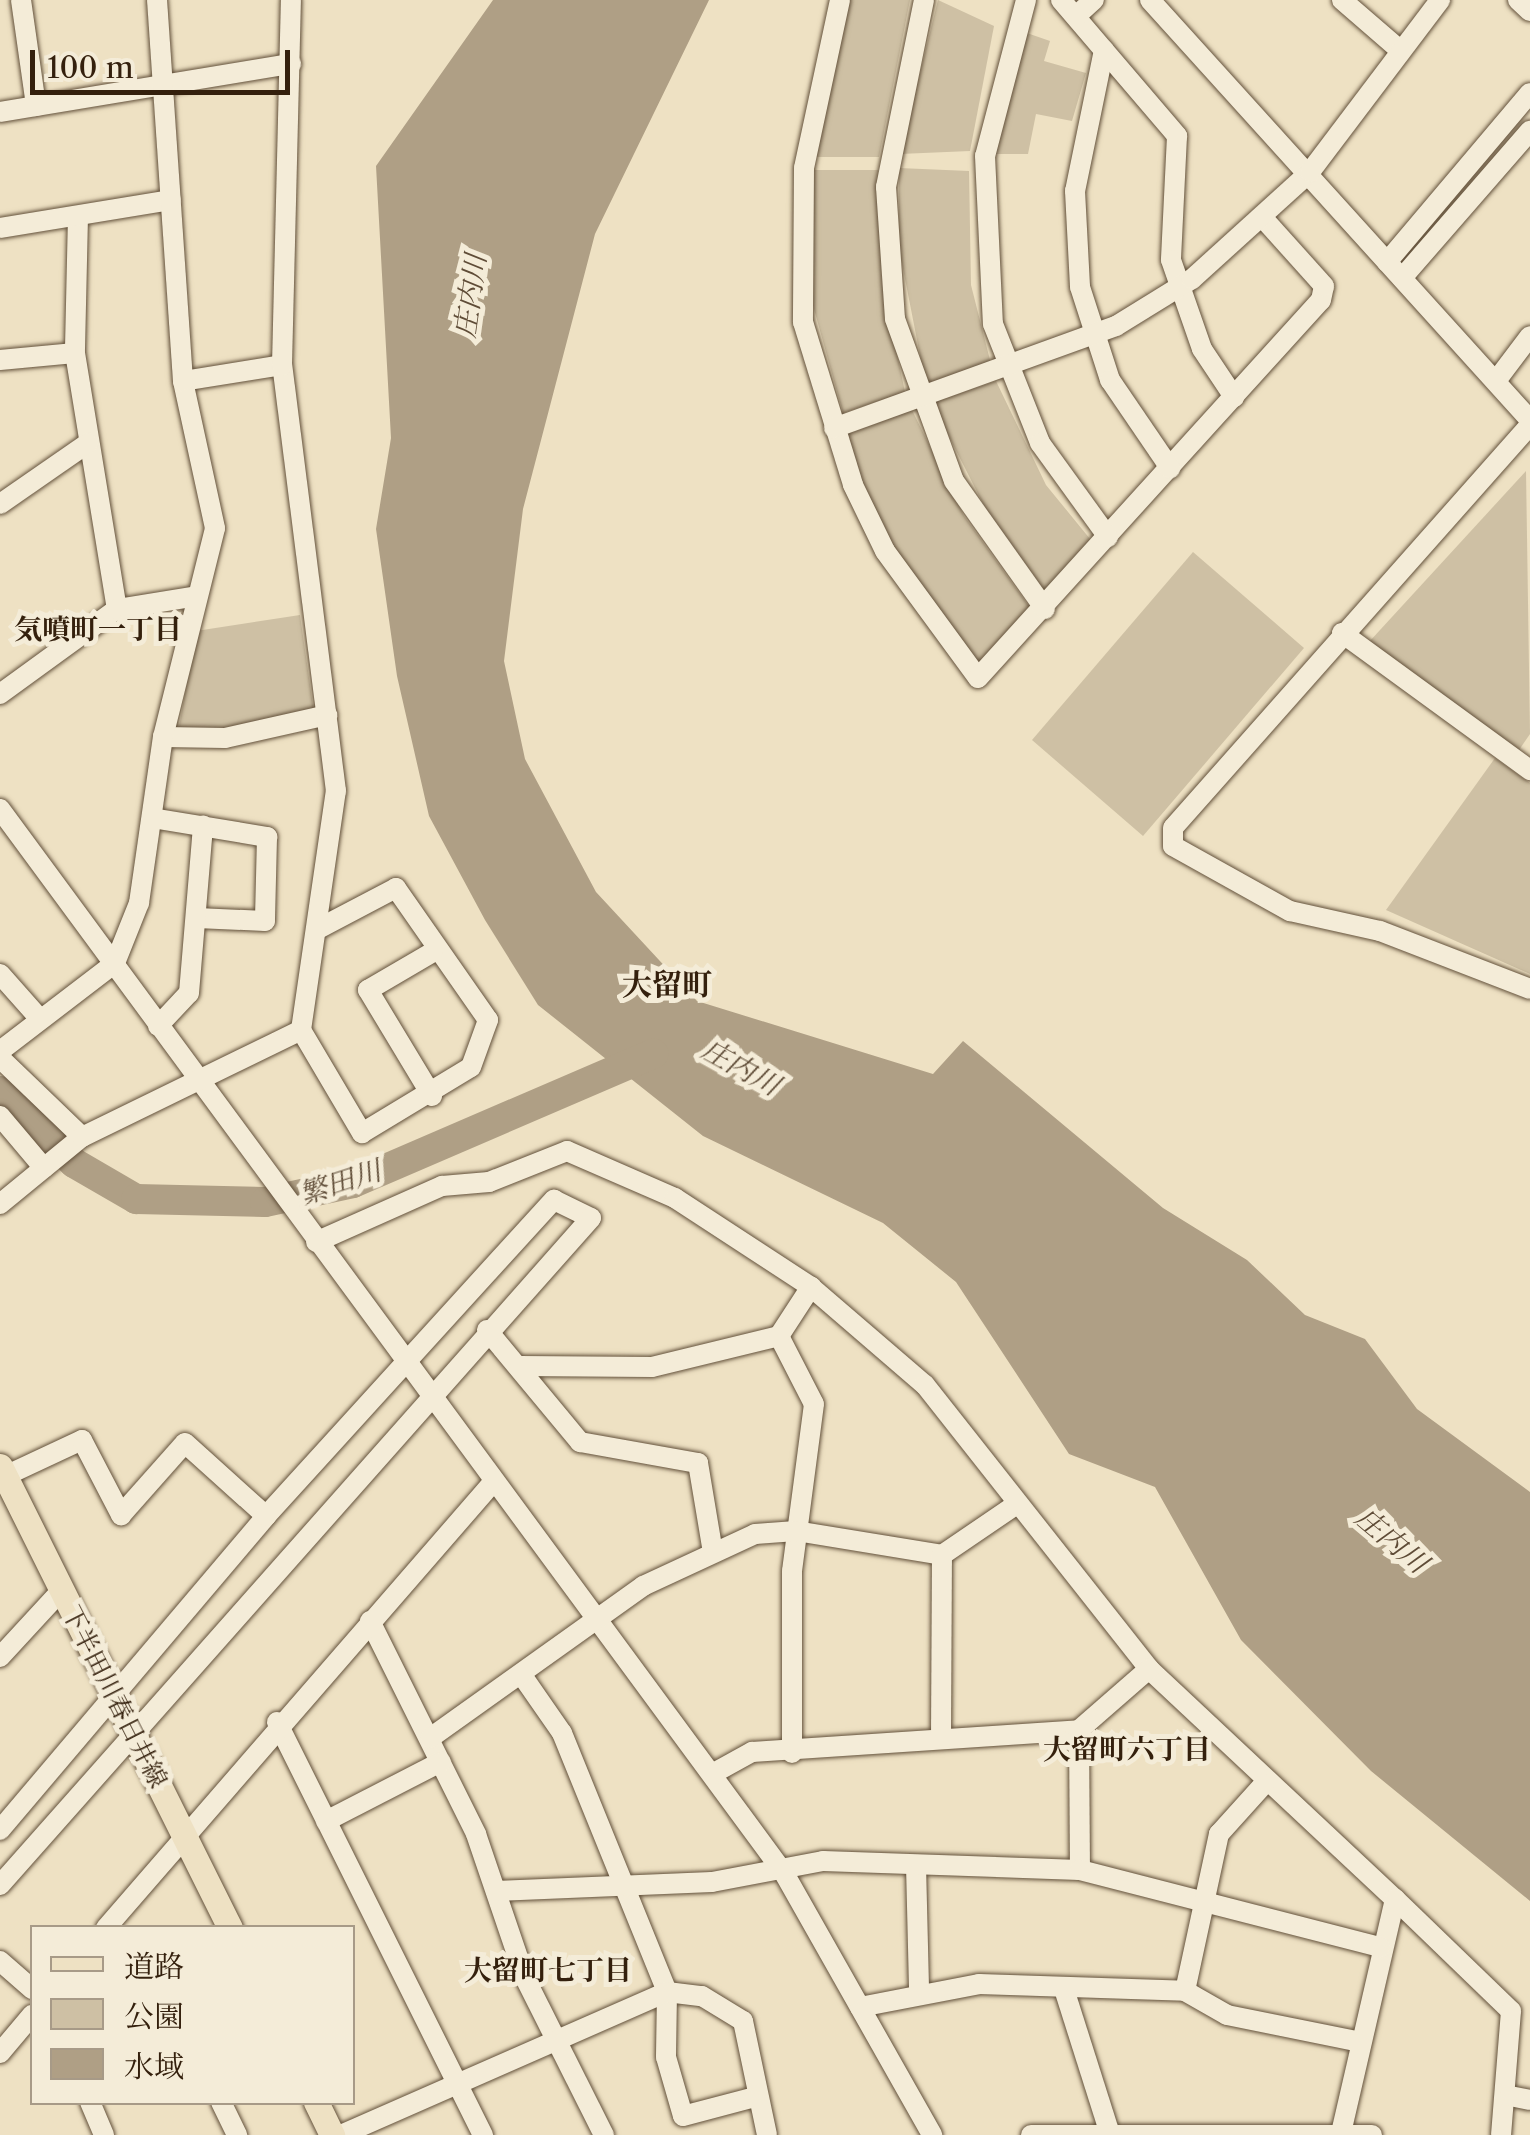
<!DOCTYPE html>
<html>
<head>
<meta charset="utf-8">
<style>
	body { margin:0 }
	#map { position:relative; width:1530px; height:2135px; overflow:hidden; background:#eee1c3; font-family:"Libre Caslon Text","Noto Serif JP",serif }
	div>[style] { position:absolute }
	.green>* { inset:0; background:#cec0a4 }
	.water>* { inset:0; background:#af9f85 }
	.river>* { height:30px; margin:-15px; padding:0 15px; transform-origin:15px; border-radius:15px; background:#af9f85 }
	.roads { filter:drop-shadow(0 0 2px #62503a) drop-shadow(0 0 2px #62503a) }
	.minor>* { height:20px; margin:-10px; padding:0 10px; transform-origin:10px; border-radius:10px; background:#f4ecd8 }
	.major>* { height:25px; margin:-12.5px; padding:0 12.5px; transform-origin:12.5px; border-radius:12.5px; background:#eee1c3 }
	span { translate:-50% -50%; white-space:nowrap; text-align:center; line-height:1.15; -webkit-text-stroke:10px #f4ecd8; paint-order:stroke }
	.street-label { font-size:25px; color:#34200d }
	.water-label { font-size:28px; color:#5f4c37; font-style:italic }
	.neighbourhood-label { font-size:28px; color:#34200d; font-weight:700 }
	.quarter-label { font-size:30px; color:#34200d; font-weight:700 }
	.legend { position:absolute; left:30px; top:1925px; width:325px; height:180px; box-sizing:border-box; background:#f4ecd8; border:2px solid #a79a87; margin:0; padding:12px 18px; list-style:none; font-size:30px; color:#34200d }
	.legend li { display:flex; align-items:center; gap:20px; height:50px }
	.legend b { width:50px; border:2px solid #a79a87 }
	.scale { position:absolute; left:30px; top:50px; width:260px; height:45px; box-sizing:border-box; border:5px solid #34200d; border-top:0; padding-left:12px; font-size:30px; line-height:35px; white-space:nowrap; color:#34200d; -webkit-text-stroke:8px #f4ecd8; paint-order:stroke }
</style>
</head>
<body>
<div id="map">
	<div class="green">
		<i style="clip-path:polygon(845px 0,910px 0,879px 157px,814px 157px)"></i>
		<i style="clip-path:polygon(938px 0,994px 26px,970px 151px,900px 154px)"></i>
		<i style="clip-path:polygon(1024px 32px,1050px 41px,1044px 61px,1086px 73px,1072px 121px,1036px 114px,1028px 154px,996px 154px)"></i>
		<i style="clip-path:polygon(899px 168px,969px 171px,971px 285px,991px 364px,926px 386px,899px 248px)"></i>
		<i style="clip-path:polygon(810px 170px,878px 170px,882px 284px,905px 392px,843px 413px,807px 284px)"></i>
		<i style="clip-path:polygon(996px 381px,1046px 485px,1095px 545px,1049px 597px,1003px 543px,932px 403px)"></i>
		<i style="clip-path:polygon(912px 410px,964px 516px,1033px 612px,982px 672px,938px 621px,867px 503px,846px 435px)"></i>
		<i style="clip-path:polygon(1526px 471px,1530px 734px,1515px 756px,1369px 642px)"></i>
		<i style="clip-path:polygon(1193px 552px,1304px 648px,1143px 836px,1032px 740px)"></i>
		<i style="clip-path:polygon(300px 615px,314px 713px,234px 735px,178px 733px,196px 631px)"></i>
		<i style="clip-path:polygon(1495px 758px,1530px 783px,1530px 974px,1386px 910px)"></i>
	</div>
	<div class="water">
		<i style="clip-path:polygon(493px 0,709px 0,595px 234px,523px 509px,504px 661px,525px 759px,596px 892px,697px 1001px,933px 1074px,963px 1041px,1163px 1208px,1247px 1260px,1305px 1315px,1365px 1339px,1417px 1409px,1530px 1492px,1530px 1901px,1371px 1771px,1241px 1640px,1155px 1487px,1069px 1454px,956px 1282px,883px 1223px,703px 1136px,538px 1005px,485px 920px,429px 816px,397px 676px,376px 529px,391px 438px,376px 166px)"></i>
	</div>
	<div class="river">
		<i style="left:0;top:1091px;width:103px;rotate:44.2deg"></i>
		<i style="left:74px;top:1163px;width:72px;rotate:30.1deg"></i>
		<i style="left:136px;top:1199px;width:129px;rotate:1.3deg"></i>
		<i style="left:265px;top:1202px;width:90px;rotate:-12.2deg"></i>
		<i style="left:353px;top:1183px;width:327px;rotate:-23.3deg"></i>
	</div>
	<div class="roads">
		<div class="minor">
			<i style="left:21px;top:0;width:107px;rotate:81.9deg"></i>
			<i style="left:840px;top:0;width:172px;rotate:102.1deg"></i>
			<i style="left:804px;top:168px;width:154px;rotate:90.4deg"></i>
			<i style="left:803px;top:322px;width:170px;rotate:72.9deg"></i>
			<i style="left:853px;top:485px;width:73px;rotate:64.1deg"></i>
			<i style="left:885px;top:551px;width:157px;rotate:53.8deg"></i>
			<i style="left:978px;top:678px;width:510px;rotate:-47.78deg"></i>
			<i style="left:1321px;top:300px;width:14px;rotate:-78deg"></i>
			<i style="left:1324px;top:286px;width:91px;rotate:-131.9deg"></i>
			<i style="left:924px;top:0;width:191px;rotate:101.5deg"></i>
			<i style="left:886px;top:187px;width:132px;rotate:86.1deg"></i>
			<i style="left:895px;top:319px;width:172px;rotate:70deg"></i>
			<i style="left:954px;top:481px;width:157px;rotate:54.6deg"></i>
			<i style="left:1026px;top:0;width:161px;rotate:104.7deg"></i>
			<i style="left:985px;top:156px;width:168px;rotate:87.3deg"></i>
			<i style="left:993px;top:324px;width:128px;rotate:68.4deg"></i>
			<i style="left:1040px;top:443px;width:116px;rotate:54.1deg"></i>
			<i style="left:1061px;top:0;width:179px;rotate:49.5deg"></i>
			<i style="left:1177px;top:136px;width:124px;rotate:92.8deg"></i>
			<i style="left:1171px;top:260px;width:94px;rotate:70.8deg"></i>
			<i style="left:1202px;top:349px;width:58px;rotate:56.3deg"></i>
			<i style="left:1150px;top:0;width:566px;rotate:47.86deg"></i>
			<i style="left:1342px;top:0;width:77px;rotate:40.8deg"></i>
			<i style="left:1518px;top:0;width:16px;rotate:43deg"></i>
			<i style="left:1076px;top:16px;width:24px;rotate:-42deg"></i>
			<i style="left:1104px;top:50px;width:144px;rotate:101.6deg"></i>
			<i style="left:1075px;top:191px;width:96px;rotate:87deg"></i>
			<i style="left:1080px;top:287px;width:98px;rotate:72.1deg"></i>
			<i style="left:1110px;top:380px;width:107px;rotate:55.7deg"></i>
			<i style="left:0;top:112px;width:295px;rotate:-9.4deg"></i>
			<i style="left:78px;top:216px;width:137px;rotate:91.3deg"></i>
			<i style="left:75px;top:353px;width:259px;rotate:80.7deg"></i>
			<i style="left:0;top:228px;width:173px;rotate:-9.3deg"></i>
			<i style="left:1387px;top:262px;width:221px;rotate:-49.8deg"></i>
			<i style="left:1402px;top:278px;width:195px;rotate:-49deg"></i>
			<i style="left:0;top:360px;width:75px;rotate:-5.3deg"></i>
			<i style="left:1499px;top:377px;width:51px;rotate:-52.9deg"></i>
			<i style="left:183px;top:381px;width:100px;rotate:-9.2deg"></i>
			<i style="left:1530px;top:425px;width:538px;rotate:131.54deg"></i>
			<i style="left:1173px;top:828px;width:18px;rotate:90deg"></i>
			<i style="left:1173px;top:846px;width:134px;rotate:29.1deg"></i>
			<i style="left:1290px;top:911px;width:92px;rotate:12.5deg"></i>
			<i style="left:1380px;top:931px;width:161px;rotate:21.1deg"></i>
			<i style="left:834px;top:428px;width:300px;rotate:-19.9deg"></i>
			<i style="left:1116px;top:326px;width:89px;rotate:-31.7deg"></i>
			<i style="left:1192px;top:279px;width:159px;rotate:-42.2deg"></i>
			<i style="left:1310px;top:172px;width:216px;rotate:-52.9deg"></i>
			<i style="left:0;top:504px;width:107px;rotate:-34.7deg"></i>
			<i style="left:1342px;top:633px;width:233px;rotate:36.1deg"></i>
			<i style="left:0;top:694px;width:145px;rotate:-36deg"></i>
			<i style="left:117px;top:609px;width:81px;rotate:-9.2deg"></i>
			<i style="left:163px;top:737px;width:62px;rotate:0.9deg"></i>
			<i style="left:225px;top:738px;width:105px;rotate:-12.7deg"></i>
			<i style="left:0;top:809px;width:1322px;rotate:53.62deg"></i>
			<i style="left:784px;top:1873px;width:301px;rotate:60.5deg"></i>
			<i style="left:152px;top:818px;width:117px;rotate:9.4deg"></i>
			<i style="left:267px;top:837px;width:84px;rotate:91.4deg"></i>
			<i style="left:265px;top:921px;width:68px;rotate:-177.5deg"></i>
			<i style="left:0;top:974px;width:60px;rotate:48.4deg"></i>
			<i style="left:158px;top:1026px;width:45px;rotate:-46.8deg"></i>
			<i style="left:189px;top:993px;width:168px;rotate:-85.2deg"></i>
			<i style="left:301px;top:1030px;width:120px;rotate:59.4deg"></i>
			<i style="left:362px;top:1133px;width:127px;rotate:-31.2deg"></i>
			<i style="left:471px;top:1067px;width:50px;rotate:-70.1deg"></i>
			<i style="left:488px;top:1020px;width:161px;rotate:-124.9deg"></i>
			<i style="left:396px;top:888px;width:90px;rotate:152.3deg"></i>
			<i style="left:0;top:1051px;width:145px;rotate:-37.4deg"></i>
			<i style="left:115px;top:963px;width:65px;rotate:-68.2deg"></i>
			<i style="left:139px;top:903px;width:168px;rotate:-81.8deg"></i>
			<i style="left:163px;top:737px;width:215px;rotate:-76deg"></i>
			<i style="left:215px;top:528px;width:150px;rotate:-102.3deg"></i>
			<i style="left:183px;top:381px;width:382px;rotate:-93.9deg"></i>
			<i style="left:0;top:1058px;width:114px;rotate:43.9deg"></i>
			<i style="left:432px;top:1096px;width:124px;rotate:-121.1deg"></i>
			<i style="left:368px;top:990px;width:75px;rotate:-30.3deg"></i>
			<i style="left:0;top:1116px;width:68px;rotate:49.8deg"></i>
			<i style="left:0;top:1204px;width:106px;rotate:-39.3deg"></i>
			<i style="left:82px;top:1137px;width:244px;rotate:-26deg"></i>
			<i style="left:301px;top:1030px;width:242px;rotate:-81.7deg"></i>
			<i style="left:336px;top:791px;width:429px;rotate:-97.2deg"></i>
			<i style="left:282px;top:365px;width:365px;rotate:-88.6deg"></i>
			<i style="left:316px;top:1242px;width:138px;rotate:-24deg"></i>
			<i style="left:442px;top:1186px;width:47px;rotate:-4.9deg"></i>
			<i style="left:489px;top:1182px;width:84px;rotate:-21.7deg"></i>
			<i style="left:567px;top:1151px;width:118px;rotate:23.5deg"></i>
			<i style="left:675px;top:1198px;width:163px;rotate:33.2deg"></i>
			<i style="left:811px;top:1287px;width:150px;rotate:40.7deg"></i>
			<i style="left:925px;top:1385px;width:362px;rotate:51.7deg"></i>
			<i style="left:1149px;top:1669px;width:337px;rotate:43.1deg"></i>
			<i style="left:1395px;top:1899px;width:235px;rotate:103deg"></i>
			<i style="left:487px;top:1330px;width:146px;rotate:50.3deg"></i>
			<i style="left:580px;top:1442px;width:120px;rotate:10.1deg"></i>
			<i style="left:698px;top:1463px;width:91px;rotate:80.5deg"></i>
			<i style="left:779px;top:1336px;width:76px;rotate:62.8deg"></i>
			<i style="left:814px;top:1404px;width:168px;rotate:97.5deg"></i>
			<i style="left:792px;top:1571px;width:182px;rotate:90deg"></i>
			<i style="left:520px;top:1366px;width:132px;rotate:0.4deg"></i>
			<i style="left:652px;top:1367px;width:131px;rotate:-13.7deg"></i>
			<i style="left:779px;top:1336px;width:59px;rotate:-56.9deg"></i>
			<i style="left:5px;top:1476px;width:85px;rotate:-25.1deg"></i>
			<i style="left:82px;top:1440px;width:85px;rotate:62.5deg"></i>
			<i style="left:121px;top:1515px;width:96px;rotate:-48.4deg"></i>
			<i style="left:185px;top:1443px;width:109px;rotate:42deg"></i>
			<i style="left:370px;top:1621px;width:238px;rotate:63.5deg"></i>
			<i style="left:476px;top:1834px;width:152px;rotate:71.2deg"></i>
			<i style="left:525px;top:1978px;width:176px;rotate:63.3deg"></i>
			<i style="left:0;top:1657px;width:88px;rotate:-47.3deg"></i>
			<i style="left:521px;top:1674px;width:72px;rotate:55.2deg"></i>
			<i style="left:562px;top:1733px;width:279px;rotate:67.9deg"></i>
			<i style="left:667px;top:1992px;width:65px;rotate:90.9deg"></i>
			<i style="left:666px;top:2057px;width:61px;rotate:73.9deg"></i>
			<i style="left:683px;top:2116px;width:74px;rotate:-14.8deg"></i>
			<i style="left:277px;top:1722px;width:462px;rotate:63.5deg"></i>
			<i style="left:1079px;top:1730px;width:140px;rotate:89.6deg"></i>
			<i style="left:430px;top:1738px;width:262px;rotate:-35.5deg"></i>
			<i style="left:643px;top:1586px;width:123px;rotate:-24.9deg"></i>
			<i style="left:755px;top:1534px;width:41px;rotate:-4.2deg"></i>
			<i style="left:796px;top:1531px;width:148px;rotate:9.3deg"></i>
			<i style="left:942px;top:1555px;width:91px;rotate:-34.2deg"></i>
			<i style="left:941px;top:1739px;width:184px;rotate:-89.7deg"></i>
			<i style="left:712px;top:1774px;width:46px;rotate:-28.8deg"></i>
			<i style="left:752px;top:1752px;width:328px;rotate:-3.8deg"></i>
			<i style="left:1079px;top:1730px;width:93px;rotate:-41.1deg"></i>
			<i style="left:326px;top:1821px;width:129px;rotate:-27.2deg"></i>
			<i style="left:0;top:1830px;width:412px;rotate:-49.7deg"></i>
			<i style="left:266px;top:1516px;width:428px;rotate:-47.7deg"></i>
			<i style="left:554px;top:1200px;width:41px;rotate:25.9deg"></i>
			<i style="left:591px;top:1218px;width:891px;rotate:131.54deg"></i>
			<i style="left:916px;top:1865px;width:126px;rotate:88.6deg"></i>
			<i style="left:496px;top:1891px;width:216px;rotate:-2.4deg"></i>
			<i style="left:712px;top:1882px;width:113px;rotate:-10.7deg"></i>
			<i style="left:823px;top:1861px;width:257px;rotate:2deg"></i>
			<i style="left:1080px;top:1870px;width:310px;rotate:14.4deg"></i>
			<i style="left:1395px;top:1899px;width:161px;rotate:44deg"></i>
			<i style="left:1511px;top:2011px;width:124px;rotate:94.6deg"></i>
			<i style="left:106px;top:1928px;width:592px;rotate:-49.04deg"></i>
			<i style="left:0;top:1961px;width:43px;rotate:41.2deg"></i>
			<i style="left:1064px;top:1989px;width:146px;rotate:72.4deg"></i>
			<i style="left:1185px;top:1991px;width:161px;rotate:-77.8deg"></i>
			<i style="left:1219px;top:1834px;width:67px;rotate:-48deg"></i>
			<i style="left:860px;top:2007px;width:121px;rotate:-10.9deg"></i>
			<i style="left:979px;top:1984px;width:206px;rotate:1.9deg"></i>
			<i style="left:1185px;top:1991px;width:48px;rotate:29.7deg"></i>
			<i style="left:1227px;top:2015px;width:132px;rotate:11.4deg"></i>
			<i style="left:0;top:2053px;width:50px;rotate:-49.9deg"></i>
			<i style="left:1510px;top:2096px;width:20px;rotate:11deg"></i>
			<i style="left:90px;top:2102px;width:36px;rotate:67deg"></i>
			<i style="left:221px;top:2102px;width:37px;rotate:64deg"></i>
			<i style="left:341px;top:2135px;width:356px;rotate:-23.7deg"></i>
			<i style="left:667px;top:1992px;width:35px;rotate:7deg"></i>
			<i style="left:702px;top:1996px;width:48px;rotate:31.4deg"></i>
			<i style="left:743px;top:2021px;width:116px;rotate:78.1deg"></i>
			<i style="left:1031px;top:2135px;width:341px"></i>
		</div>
		<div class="major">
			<i style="left:0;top:1466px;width:516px;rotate:63.53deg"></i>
			<i style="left:316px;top:2102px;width:37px;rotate:64deg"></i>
		</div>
	</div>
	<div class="street-label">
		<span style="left:114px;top:1697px;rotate:63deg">下半田川春日井線</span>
	</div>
	<div class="water-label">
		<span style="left:470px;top:296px;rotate:-82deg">庄内川</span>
		<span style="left:741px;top:1067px;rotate:29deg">庄内川</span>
		<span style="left:340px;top:1182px;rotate:-18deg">繁田川</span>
		<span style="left:1392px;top:1540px;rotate:40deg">庄内川</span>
	</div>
	<div class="neighbourhood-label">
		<span style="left:98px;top:629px">気噴町一丁目</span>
		<span style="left:1127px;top:1749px">大留町六丁目</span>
		<span style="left:548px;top:1970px">大留町七丁目</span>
	</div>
	<div class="quarter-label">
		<span style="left:667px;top:985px">大留町</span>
	</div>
	<ul class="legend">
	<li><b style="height:12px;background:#eee1c3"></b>道路</li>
	<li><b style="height:28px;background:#cec0a4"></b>公園</li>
	<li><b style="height:28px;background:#af9f85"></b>水域</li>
	</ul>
	<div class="scale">100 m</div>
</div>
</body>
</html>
